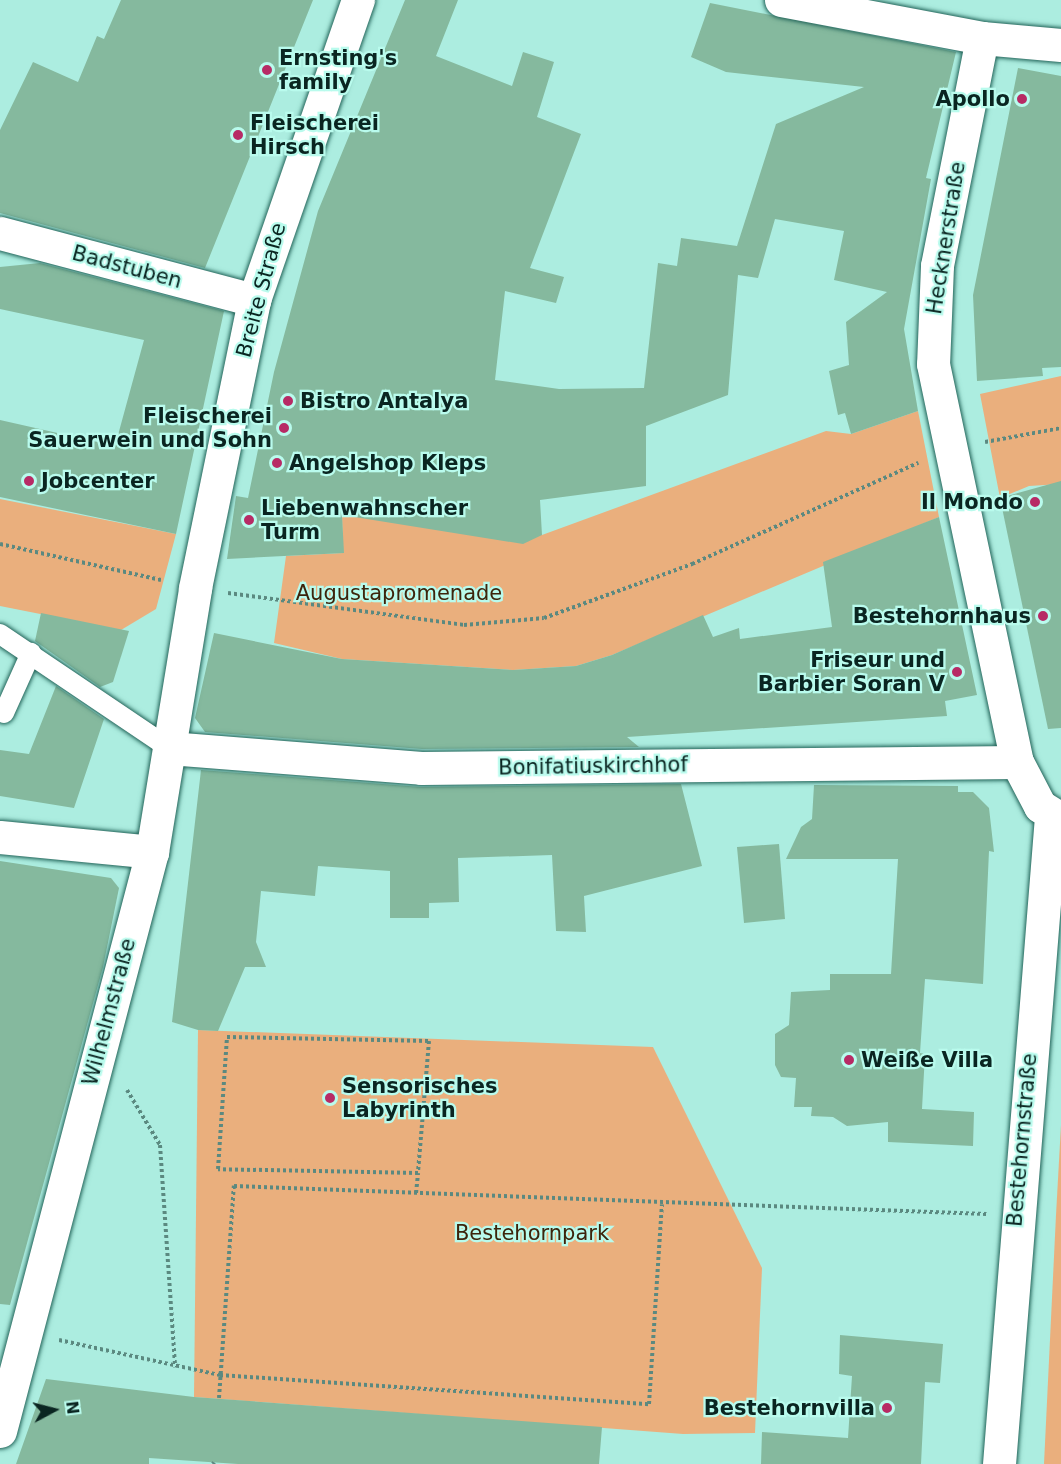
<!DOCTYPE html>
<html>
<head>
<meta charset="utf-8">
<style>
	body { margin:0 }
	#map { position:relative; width:1061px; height:1464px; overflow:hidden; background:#acede0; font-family:"DejaVu Sans",sans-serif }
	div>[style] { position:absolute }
	.green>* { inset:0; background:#eaaf7d }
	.building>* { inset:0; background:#85b99e }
	.path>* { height:4px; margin-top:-2px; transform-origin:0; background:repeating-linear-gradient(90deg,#5b8980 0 3px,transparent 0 6px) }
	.roads { filter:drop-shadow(0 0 2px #226459) drop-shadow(0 0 2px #226459) }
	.service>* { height:20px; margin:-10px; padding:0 10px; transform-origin:10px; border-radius:10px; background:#fff }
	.minor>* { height:33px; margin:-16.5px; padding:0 16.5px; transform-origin:16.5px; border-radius:16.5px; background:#fff }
	.dots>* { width:16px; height:16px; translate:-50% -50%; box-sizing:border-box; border:3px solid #b9fbed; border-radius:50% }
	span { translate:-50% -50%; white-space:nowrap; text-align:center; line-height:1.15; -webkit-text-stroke:4.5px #b9fbed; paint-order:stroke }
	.poi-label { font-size:21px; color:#0a2521; font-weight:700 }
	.left { translate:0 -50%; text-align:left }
	.right { translate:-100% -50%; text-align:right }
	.street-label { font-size:21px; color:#0a2521 }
	.park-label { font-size:21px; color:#3d240c }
	.north { position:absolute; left:24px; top:1380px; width:60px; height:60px; -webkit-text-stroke:4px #b9fbed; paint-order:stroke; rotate:83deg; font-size:16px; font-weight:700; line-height:24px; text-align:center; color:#0a2521 }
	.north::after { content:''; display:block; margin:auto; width:21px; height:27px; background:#0a2521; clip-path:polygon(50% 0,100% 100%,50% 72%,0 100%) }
</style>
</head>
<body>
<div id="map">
	<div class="green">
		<i style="clip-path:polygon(1061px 376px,1061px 484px,1029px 486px,1000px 498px,980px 394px)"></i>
		<i style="clip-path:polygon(918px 411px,939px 517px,612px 655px,576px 666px,513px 670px,342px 659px,274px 643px,286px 556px,343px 553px,342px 515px,542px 535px,826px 431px,851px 434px)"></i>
		<i style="clip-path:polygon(0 499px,176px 534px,156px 609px,121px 630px,0 606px)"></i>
		<i style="clip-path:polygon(198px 1030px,653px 1047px,762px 1268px,755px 1433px,683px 1434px,194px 1397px)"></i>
		<i style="clip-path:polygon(1061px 1125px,1061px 1464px,1044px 1464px,1056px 1215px)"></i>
	</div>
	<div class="building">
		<i style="clip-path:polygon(121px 0,313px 0,205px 268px,0 213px,0 130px,33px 62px,78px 82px,97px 36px,104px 39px)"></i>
		<i style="clip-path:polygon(405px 0,458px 0,436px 56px,512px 86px,523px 52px,554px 62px,537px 117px,581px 134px,530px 268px,564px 277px,556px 303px,505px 291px,495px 380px,559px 389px,644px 388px,658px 263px,677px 266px,681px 238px,737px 246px,776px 124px,864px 87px,726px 72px,691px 57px,710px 3px,956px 52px,926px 178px,931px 179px,904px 329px,918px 411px,851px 434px,845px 413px,838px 415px,829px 371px,849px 365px,846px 322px,887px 292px,834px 280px,844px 231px,775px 219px,758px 278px,738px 275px,728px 395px,646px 426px,646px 486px,540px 500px,542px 535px,523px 544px,342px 515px,344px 553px,227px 559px,236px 496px,248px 498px,274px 372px,318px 211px)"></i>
		<i style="clip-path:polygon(1018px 68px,1061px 76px,1061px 367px,1042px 368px,1043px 376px,977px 381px,973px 295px)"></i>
		<i style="clip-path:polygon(40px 263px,224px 311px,176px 534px,0 497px,0 420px,115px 446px,144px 340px,0 309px,0 267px)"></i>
		<i style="clip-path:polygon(1061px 481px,1061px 728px,1048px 729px,1000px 498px)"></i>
		<i style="clip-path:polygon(939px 517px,977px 695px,945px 701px,947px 716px,627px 737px,639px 747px,422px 749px,205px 732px,195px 718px,214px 633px,342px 659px,513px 670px,576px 666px,612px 655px,703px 615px,713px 637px,739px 628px,740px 639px,832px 627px,823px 562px)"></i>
		<i style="clip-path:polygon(41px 613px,129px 631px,113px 682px,100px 687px,35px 641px)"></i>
		<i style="clip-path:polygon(56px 686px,104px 719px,74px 808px,0 796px,0 750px,29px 754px)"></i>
		<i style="clip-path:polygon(201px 770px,421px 787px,681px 784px,702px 866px,584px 896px,586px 932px,556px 931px,552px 855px,458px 858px,459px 902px,429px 903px,429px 918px,390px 918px,390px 871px,318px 866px,315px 896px,261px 891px,256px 942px,266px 967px,245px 967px,218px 1031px,198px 1030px,172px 1022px)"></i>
		<i style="clip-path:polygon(814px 785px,958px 786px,958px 792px,973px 792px,989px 808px,994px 852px,989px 851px,983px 984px,925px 979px,920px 1053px,925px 1054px,922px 1109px,974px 1112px,973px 1146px,888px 1142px,888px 1122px,847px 1126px,833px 1117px,811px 1116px,812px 1107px,794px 1107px,796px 1078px,781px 1077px,775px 1065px,775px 1034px,789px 1025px,791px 992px,830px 990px,830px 974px,891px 974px,898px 859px,786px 859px,801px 827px,812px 819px)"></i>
		<i style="clip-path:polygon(779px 844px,785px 919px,744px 923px,737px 847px)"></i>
		<i style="clip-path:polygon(0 861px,111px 878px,119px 888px,103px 967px,10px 1305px,0 1304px)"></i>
		<i style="clip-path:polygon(840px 1335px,943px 1344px,940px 1383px,925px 1382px,921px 1464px,761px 1464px,762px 1432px,848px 1438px,852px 1376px,839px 1374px)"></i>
		<i style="clip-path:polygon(46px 1379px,194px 1397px,602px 1427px,599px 1464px,238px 1464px,149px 1458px,149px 1464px,16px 1464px)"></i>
	</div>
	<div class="path">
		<i style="left:985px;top:442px;width:77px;rotate:-10.4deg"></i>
		<i style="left:0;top:544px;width:165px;rotate:12.6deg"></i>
		<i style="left:228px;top:593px;width:238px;rotate:7.7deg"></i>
		<i style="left:464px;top:625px;width:80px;rotate:-5deg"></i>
		<i style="left:544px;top:618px;width:158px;rotate:-20deg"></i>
		<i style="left:692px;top:564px;width:248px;rotate:-24.1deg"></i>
		<i style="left:127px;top:1090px;width:64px;rotate:59deg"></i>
		<i style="left:160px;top:1145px;width:223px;rotate:86.1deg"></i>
		<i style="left:416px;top:1193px;width:20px;rotate:-84deg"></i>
		<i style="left:418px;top:1173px;width:200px;rotate:-178.9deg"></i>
		<i style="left:218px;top:1169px;width:132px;rotate:-86.1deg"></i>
		<i style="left:227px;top:1037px;width:202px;rotate:1.1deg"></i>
		<i style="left:429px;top:1041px;width:132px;rotate:94.8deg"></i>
		<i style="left:59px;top:1340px;width:165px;rotate:12.3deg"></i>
		<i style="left:220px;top:1375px;width:430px;rotate:3.9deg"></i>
		<i style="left:649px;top:1404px;width:200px;rotate:-86.3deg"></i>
		<i style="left:219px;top:1398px;width:213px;rotate:-86deg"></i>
		<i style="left:234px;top:1186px;width:753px;rotate:2.13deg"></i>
		<i style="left:213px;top:1464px;width:2px;rotate:-63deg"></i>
	</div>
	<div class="roads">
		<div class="service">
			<i style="left:0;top:634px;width:204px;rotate:34deg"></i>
			<i style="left:4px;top:713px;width:66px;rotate:-65.8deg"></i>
		</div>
		<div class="minor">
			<i style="left:781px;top:0;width:205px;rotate:10.7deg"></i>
			<i style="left:982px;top:38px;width:79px;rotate:5.1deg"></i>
			<i style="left:982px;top:38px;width:232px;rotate:101.2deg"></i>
			<i style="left:937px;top:266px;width:98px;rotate:92.3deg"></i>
			<i style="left:933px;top:364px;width:407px;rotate:78.1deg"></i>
			<i style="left:1017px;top:762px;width:50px;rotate:62.4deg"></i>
			<i style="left:1040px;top:806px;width:25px;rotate:32deg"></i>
			<i style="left:0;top:233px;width:263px;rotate:14.8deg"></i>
			<i style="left:169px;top:748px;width:253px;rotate:4.5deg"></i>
			<i style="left:421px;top:768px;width:596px;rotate:-0.58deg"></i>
			<i style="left:0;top:837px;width:153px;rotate:5.6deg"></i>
			<i style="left:0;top:1431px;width:599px;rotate:-75.29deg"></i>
			<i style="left:152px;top:852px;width:267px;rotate:-80.7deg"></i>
			<i style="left:195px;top:588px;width:294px;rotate:-78.4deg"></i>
			<i style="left:254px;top:300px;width:318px;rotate:-70.9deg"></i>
			<i style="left:999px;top:1464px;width:650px;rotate:-85.41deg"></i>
		</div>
	</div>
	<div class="dots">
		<i style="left:267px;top:70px;background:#b72b65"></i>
		<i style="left:1022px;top:99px;background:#b72b65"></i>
		<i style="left:238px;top:135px;background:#b72b65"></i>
		<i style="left:288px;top:401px;background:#b72b65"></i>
		<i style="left:284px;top:428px;background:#b72b65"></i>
		<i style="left:277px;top:463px;background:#b72b65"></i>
		<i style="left:29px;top:481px;background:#b72b65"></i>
		<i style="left:1035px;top:502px;background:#b72b65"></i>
		<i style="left:249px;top:520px;background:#b72b65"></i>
		<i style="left:1043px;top:616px;background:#b72b65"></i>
		<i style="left:957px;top:672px;background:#b72b65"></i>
		<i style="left:849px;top:1060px;background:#b72b65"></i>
		<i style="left:330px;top:1098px;background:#b72b65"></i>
		<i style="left:887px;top:1408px;background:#b72b65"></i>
	</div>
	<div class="poi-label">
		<span class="left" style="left:279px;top:70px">Ernsting's<br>family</span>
		<span class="right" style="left:1010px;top:99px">Apollo</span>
		<span class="left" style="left:250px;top:135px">Fleischerei<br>Hirsch</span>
		<span class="left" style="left:300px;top:401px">Bistro Antalya</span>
		<span class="right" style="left:272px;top:428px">Fleischerei<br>Sauerwein und Sohn</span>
		<span class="left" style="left:289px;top:463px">Angelshop Kleps</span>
		<span class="left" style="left:41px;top:481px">Jobcenter</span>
		<span class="right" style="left:1023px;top:502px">Il Mondo</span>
		<span class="left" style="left:261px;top:520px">Liebenwahnscher<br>Turm</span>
		<span class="right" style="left:1031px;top:616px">Bestehornhaus</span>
		<span class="right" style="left:945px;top:672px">Friseur und<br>Barbier Soran V</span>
		<span class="left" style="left:861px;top:1060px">Weiße Villa</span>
		<span class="left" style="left:342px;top:1098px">Sensorisches<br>Labyrinth</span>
		<span class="right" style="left:875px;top:1408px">Bestehornvilla</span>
	</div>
	<div class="street-label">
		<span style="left:946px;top:238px;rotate:-81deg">Hecknerstraße</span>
		<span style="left:127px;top:267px;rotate:15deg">Badstuben</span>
		<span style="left:261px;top:290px;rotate:-75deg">Breite Straße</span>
		<span style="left:593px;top:766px;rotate:-1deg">Bonifatiuskirchhof</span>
		<span style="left:109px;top:1012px;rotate:-75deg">Wilhelmstraße</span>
		<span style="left:1022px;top:1140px;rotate:-85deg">Bestehornstraße</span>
	</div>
	<div class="park-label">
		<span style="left:399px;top:593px">Augustapromenade</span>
		<span style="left:532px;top:1233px">Bestehornpark</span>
	</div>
	<div class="north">N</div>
</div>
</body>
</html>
